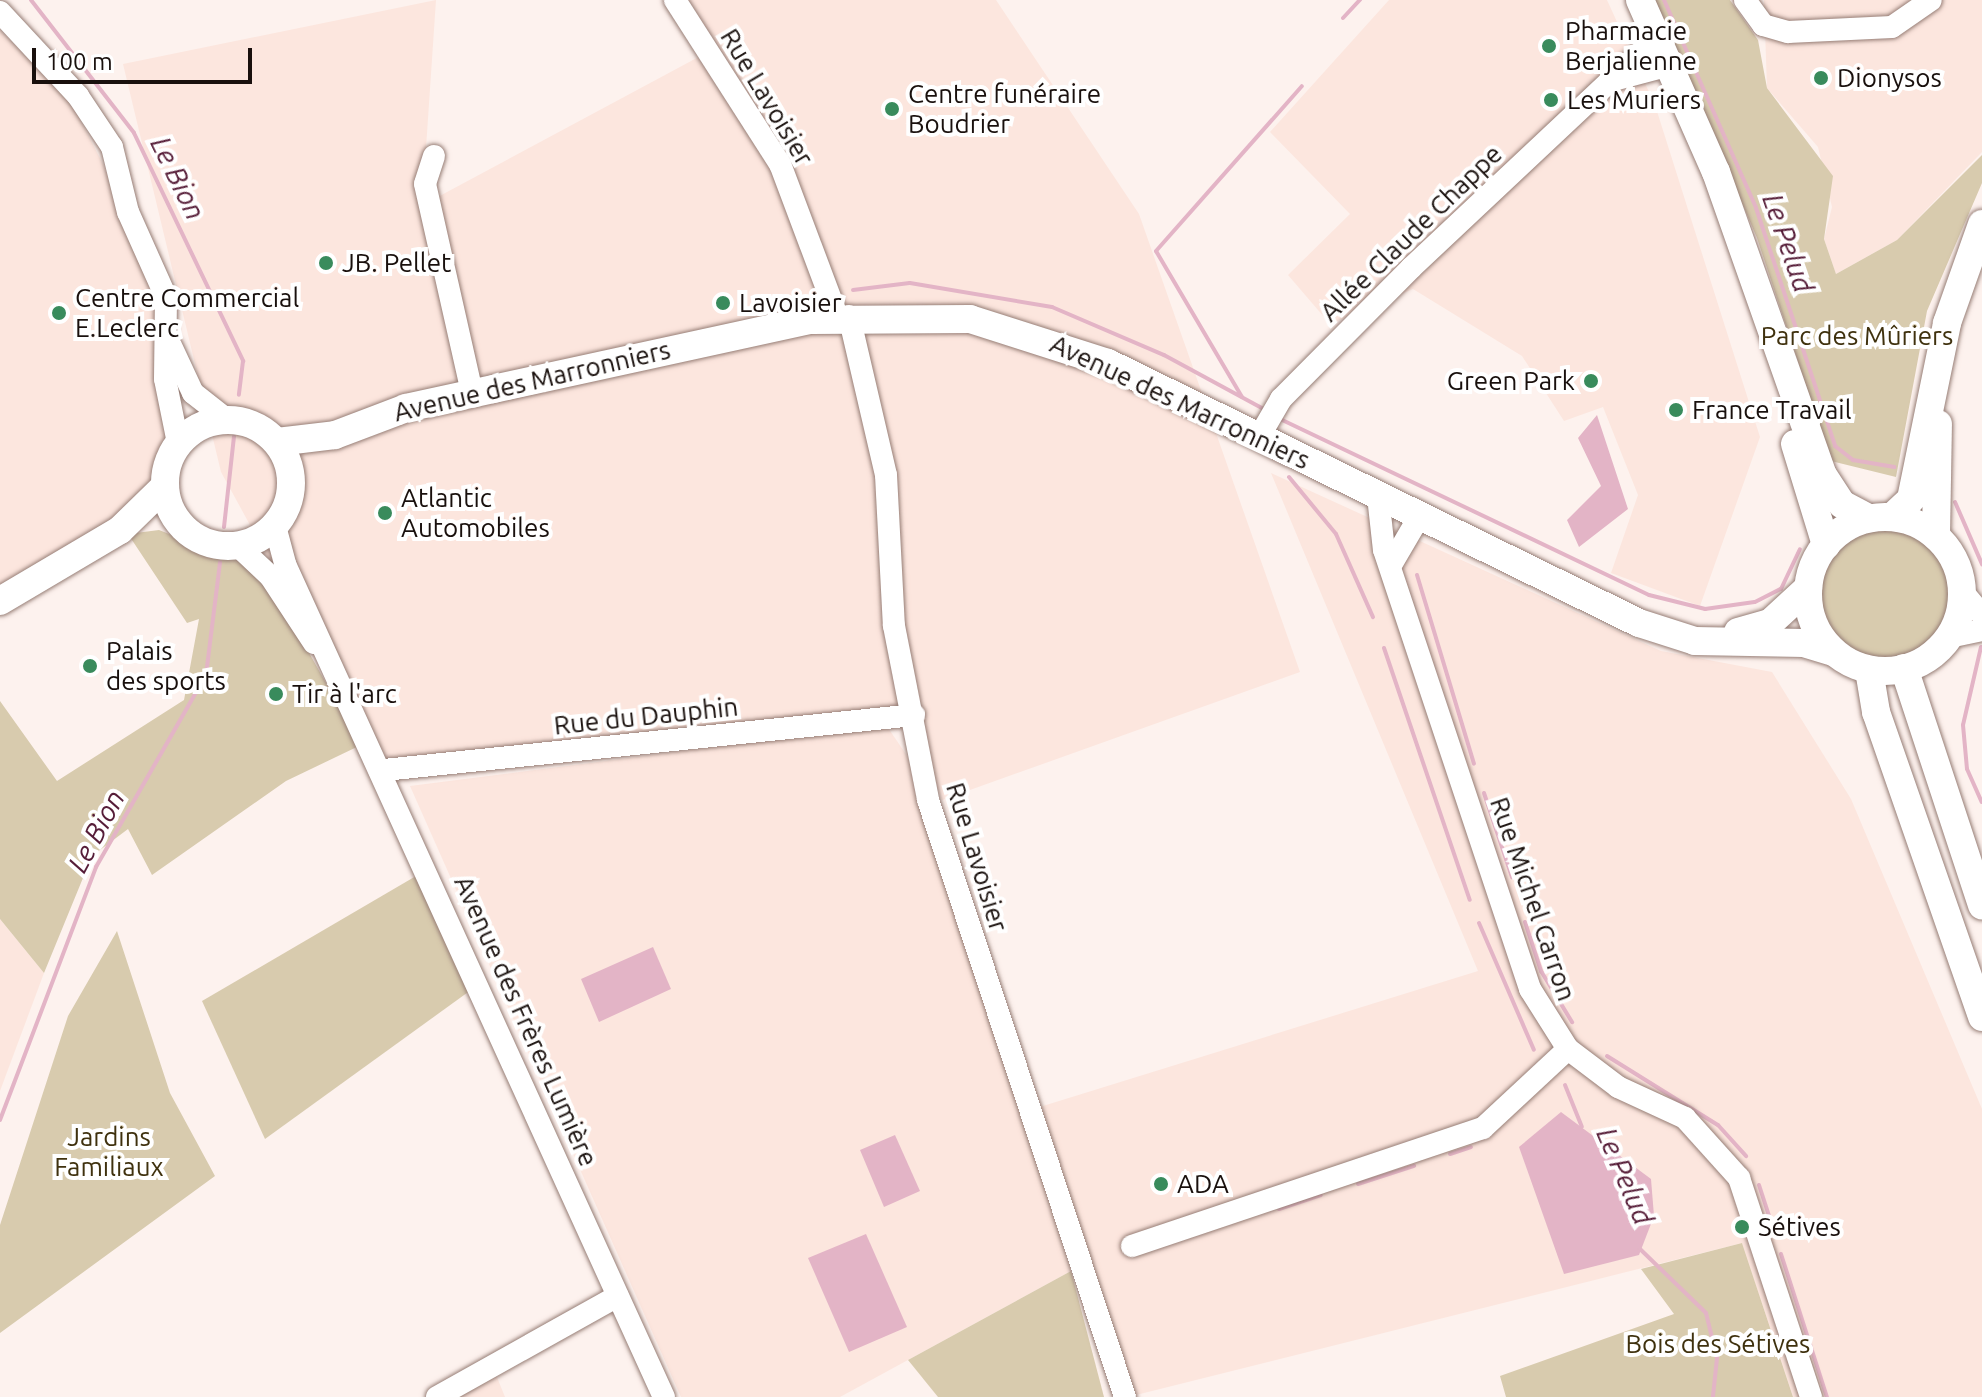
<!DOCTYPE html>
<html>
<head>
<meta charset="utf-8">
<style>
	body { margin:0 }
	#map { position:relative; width:1982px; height:1397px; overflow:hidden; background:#fdf2ee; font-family:Ubuntu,sans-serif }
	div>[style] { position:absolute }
	.built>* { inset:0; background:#fce6de }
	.green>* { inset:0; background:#d8cbae }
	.round { border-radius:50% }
	.water>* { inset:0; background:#e3b4c6 }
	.stream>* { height:4px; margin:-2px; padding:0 2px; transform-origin:2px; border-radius:2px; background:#e3b4c6 }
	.roads { filter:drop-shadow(0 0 2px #967d75) drop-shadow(0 0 2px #967d75) }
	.minor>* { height:22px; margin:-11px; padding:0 11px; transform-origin:11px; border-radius:11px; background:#fff }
	.major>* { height:28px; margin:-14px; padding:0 14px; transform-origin:14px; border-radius:14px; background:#fff }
	.major>.ring { margin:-14px; padding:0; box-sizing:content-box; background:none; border:28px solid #fff; border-radius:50% }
	.dots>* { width:22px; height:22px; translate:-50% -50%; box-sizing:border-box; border:4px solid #fff; border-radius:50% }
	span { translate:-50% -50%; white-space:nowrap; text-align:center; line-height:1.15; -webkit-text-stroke:8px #fff; paint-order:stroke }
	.poi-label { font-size:26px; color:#19100d }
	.left { translate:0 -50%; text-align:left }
	.right { translate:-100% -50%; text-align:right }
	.street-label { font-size:26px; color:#19100d }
	.park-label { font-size:26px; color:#3f310e }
	.water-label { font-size:28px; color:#561d38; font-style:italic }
	.scale { position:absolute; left:32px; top:48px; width:220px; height:36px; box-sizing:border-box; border:4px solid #19100d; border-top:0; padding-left:10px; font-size:24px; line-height:28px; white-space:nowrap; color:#19100d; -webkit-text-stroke:6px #fff; paint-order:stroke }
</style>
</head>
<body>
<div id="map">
	<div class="built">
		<i style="clip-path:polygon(436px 0,425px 163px,434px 199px,706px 53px,673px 0,996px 0,1139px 214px,1300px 672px,942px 800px,909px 710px,384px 770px,221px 472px,123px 64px)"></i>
		<i style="clip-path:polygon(1389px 0,1607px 0,1655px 105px,1760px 437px,1700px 606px,1611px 573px,1638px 495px,1603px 407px,1564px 421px,1522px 356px,1413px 289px,1330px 324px,1288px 275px,1350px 214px,1270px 132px)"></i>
		<i style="clip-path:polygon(1764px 0,1982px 0,1982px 152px,1897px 240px,1836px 274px,1824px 239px,1832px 207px,1818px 147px,1767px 88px)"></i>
		<i style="clip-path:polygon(0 30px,72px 104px,103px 164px,160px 308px,170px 431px,148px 498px,0 591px)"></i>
		<i style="clip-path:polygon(1271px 473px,1661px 651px,1772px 672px,1851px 799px,1982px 1109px,1982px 1397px,1793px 1397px,1742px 1243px,1128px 1397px,1030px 1110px,1478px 971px)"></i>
		<i style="clip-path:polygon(886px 725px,910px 760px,1071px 1271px,840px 1397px,681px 1397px,410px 786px)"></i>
		<i style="clip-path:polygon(0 919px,44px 973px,0 1091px)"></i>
		<i style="clip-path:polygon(492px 1365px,505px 1397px,437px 1397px)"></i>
	</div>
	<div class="green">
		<i style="clip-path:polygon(1655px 0,1730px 0,1758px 40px,1767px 88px,1833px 176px,1824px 239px,1836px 274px,1897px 240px,1982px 155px,1982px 183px,1927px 311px,1896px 477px,1831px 461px,1757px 238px)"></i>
		<i class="round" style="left:1821px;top:530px;width:130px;height:130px"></i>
		<i style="clip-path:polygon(159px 530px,246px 564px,286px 612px,361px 745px,286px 781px,152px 875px,128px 829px,92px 856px,44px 973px,0 919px,0 701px,57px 781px,184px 700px,199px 619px,187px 623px,128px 534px)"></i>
		<i style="clip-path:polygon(416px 876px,471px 990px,265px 1139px,202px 1001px)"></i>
		<i style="clip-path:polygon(117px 931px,170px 1093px,215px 1176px,0 1333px,0 1225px,68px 1016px)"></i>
		<i style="clip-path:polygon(1742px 1243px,1793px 1397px,1506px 1397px,1500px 1376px,1674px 1314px,1641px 1269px)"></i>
		<i style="clip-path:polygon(1071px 1271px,1104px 1397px,938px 1397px,908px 1360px)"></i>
	</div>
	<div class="water">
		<i style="clip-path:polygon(1597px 415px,1628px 509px,1579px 547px,1567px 520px,1601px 486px,1578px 438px)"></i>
		<i style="clip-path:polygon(653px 947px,671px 989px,599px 1022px,581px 979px)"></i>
		<i style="clip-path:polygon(1561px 1112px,1651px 1179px,1654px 1216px,1639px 1255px,1564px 1274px,1519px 1147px)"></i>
		<i style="clip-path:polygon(895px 1135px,920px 1191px,884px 1207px,860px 1150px)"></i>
		<i style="clip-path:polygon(866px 1234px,907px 1327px,849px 1352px,808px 1258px)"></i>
	</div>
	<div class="stream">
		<i style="left:31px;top:0;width:168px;rotate:52.2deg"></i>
		<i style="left:134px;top:133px;width:253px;rotate:64.4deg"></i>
		<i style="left:243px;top:361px;width:34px;rotate:97deg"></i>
		<i style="left:1664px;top:0;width:227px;rotate:66.1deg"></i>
		<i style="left:1756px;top:208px;width:251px;rotate:71.6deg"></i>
		<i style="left:1835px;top:446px;width:23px;rotate:38deg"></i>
		<i style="left:1853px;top:460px;width:42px;rotate:9.7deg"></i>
		<i style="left:1343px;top:18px;width:25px;rotate:-47deg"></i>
		<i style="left:853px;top:290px;width:57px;rotate:-7deg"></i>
		<i style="left:910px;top:283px;width:144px;rotate:9.6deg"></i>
		<i style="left:1052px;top:307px;width:122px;rotate:23.2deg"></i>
		<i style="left:1164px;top:355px;width:117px;rotate:28.5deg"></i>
		<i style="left:1242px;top:397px;width:169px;rotate:-120.5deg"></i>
		<i style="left:1156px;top:251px;width:220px;rotate:-48.5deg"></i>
		<i style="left:1278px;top:418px;width:411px;rotate:25.5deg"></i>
		<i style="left:1649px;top:595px;width:58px;rotate:14deg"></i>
		<i style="left:1705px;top:609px;width:50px;rotate:-8deg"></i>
		<i style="left:1755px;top:602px;width:29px;rotate:-27deg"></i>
		<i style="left:1781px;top:589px;width:44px;rotate:-64.6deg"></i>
		<i style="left:1289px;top:477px;width:74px;rotate:50.5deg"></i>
		<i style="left:1336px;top:534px;width:91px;rotate:66deg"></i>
		<i style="left:1955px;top:502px;width:68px;rotate:66.5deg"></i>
		<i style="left:224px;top:527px;width:91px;rotate:-83.7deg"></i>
		<i style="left:1417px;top:575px;width:197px;rotate:73.2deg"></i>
		<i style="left:1981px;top:647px;width:80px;rotate:103deg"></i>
		<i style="left:1963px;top:725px;width:44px;rotate:84.8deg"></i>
		<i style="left:1967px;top:769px;width:36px;rotate:66deg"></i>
		<i style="left:1384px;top:648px;width:266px;rotate:71.2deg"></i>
		<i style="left:1484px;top:793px;width:89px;rotate:71.6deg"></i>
		<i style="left:1525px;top:922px;width:52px;rotate:71.9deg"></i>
		<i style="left:1541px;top:971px;width:60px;rotate:58.7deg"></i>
		<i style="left:1479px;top:923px;width:138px;rotate:66.6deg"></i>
		<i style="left:1607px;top:1056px;width:131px;rotate:31.9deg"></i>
		<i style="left:1718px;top:1125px;width:42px;rotate:47.9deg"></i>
		<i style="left:1565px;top:1085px;width:45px;rotate:68deg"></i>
		<i style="left:0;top:1120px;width:271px;rotate:-69.2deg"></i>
		<i style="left:96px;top:867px;width:221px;rotate:-60.2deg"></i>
		<i style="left:206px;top:675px;width:114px;rotate:-82.9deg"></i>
		<i style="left:1450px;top:1154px;width:22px;rotate:-18deg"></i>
		<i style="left:1358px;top:1184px;width:59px;rotate:-17.8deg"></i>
		<i style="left:1759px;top:1185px;width:42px;rotate:72deg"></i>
		<i style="left:1279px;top:1209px;width:44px;rotate:-18.4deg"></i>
		<i style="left:1640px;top:1249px;width:92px;rotate:44.1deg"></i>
		<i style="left:1706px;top:1313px;width:46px;rotate:76.3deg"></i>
		<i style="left:1717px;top:1358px;width:39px;rotate:96deg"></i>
		<i style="left:1781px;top:1254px;width:150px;rotate:72.2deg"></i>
	</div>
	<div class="roads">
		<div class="minor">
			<i style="left:675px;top:0;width:195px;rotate:57.4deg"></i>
			<i style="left:780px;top:164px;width:162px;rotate:69.4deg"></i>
			<i style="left:1745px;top:0;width:31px;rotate:54deg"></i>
			<i style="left:1763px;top:25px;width:26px;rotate:16deg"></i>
			<i style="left:1788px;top:32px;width:104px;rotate:-2.8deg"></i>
			<i style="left:1892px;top:27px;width:47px;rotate:-34.7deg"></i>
			<i style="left:0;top:12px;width:115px;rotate:47.1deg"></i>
			<i style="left:78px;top:96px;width:61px;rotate:56.3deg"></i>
			<i style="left:112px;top:147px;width:67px;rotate:76.2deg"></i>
			<i style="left:128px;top:212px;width:93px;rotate:65.9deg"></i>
			<i style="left:166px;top:297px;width:82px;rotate:90.7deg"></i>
			<i style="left:165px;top:379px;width:65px;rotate:78.5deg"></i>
			<i style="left:1617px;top:79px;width:55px;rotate:-14.8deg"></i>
			<i style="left:434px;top:156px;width:29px;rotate:108deg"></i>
			<i style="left:425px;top:184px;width:213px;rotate:77.3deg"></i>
			<i style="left:849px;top:316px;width:163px;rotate:76.9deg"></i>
			<i style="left:886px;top:475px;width:151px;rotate:87deg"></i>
			<i style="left:894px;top:626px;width:177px;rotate:78.9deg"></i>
			<i style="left:928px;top:800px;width:629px;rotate:71.74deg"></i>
			<i style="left:171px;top:346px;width:52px;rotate:64.9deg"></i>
			<i style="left:193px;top:393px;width:42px;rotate:38.2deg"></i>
			<i style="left:1259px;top:437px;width:44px;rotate:-59.9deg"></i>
			<i style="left:1281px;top:399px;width:185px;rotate:-45.2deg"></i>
			<i style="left:1411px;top:268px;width:337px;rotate:-43.2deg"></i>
			<i style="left:1378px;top:496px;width:54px;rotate:83.7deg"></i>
			<i style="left:1384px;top:550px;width:463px;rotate:71.6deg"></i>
			<i style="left:1530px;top:989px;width:71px;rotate:57.7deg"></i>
			<i style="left:1568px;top:1049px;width:63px;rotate:37.2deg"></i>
			<i style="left:1618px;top:1087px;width:74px;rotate:24.8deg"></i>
			<i style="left:1685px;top:1118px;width:81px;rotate:48deg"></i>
			<i style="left:1739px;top:1178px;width:231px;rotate:71.8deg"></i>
			<i style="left:275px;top:526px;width:39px;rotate:75deg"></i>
			<i style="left:285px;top:564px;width:915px;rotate:65.54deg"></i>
			<i style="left:238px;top:546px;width:44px;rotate:43.2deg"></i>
			<i style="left:270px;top:576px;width:80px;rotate:56.7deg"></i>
			<i style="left:1391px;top:565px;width:56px;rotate:-59.7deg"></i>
			<i style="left:1962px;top:591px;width:31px;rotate:50deg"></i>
			<i style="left:1949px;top:637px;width:34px;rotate:-12deg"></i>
			<i style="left:384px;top:770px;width:533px;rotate:-5.92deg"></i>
			<i style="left:1132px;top:1246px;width:370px;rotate:-18.6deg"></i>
			<i style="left:1483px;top:1128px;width:116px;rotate:-42.9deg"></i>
			<i style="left:437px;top:1397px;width:207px;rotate:-29.2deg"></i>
		</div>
		<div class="major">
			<i style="left:1640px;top:0;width:188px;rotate:66.2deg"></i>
			<i style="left:1716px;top:172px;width:321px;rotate:70.6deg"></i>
			<i style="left:1823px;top:475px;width:35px;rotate:57deg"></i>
			<i style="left:1842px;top:504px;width:30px;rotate:28deg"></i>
			<i class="ring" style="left:165px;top:420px;width:98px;height:98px"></i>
			<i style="left:277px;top:442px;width:58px;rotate:-6.9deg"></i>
			<i style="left:335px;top:435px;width:76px;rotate:-20.8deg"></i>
			<i style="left:406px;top:408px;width:414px;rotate:-12.3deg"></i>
			<i style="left:811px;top:320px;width:159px;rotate:-0.4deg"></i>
			<i style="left:970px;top:319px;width:145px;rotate:17.7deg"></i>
			<i style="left:1108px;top:363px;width:591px;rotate:26.09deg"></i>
			<i style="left:1639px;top:623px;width:59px;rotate:17.8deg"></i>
			<i style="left:1695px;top:641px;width:109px;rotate:1.1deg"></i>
			<i style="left:1804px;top:643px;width:31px;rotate:17deg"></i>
			<i style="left:1795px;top:444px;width:106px;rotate:72.9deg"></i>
			<i style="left:1892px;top:517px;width:26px;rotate:-43deg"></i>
			<i style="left:1911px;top:499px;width:180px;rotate:-78.4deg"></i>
			<i style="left:1947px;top:323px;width:105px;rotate:-70.5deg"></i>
			<i class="ring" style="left:1808px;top:517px;width:126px;height:126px"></i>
			<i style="left:1936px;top:536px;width:112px;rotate:-89deg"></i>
			<i style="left:0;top:601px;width:139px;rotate:-30.6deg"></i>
			<i style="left:120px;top:530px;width:62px;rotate:-44.3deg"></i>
			<i style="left:1738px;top:632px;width:33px;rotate:-16deg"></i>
			<i style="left:1770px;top:623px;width:52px;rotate:-42.6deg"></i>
			<i style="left:1904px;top:668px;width:250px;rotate:71.8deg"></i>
			<i style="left:1869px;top:670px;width:43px;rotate:80.5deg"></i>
			<i style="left:1876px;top:712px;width:323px;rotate:70.8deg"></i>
		</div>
	</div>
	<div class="dots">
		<i style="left:1549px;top:46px;background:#398b5c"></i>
		<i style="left:1821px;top:78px;background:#398b5c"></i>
		<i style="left:1551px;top:100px;background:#398b5c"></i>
		<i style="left:892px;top:109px;background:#398b5c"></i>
		<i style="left:326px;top:263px;background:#398b5c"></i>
		<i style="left:723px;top:303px;background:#398b5c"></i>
		<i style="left:59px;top:313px;background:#398b5c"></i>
		<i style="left:1591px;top:381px;background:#398b5c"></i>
		<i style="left:1676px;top:410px;background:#398b5c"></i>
		<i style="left:385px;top:513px;background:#398b5c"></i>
		<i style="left:90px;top:666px;background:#398b5c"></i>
		<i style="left:276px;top:694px;background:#398b5c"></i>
		<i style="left:1161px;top:1184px;background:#398b5c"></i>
		<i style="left:1742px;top:1227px;background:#398b5c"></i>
	</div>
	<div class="poi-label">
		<span class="left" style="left:1565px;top:46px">Pharmacie<br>Berjalienne</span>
		<span class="left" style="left:1837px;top:78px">Dionysos</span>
		<span class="left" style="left:908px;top:109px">Centre funéraire<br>Boudrier</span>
		<span class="left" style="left:1567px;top:100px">Les Muriers</span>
		<span class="left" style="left:342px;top:263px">JB. Pellet</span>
		<span class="left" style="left:75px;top:313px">Centre Commercial<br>E.Leclerc</span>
		<span class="left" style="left:739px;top:303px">Lavoisier</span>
		<span class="right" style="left:1575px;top:381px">Green Park</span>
		<span class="left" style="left:1692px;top:410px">France Travail</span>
		<span class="left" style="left:401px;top:513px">Atlantic<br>Automobiles</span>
		<span class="left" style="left:106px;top:666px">Palais<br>des sports</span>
		<span class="left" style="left:292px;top:694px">Tir à l'arc</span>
		<span class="left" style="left:1177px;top:1184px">ADA</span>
		<span class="left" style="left:1758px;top:1227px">Sétives</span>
	</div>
	<div class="street-label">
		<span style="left:767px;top:97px;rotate:59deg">Rue Lavoisier</span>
		<span style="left:1411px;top:233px;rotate:-44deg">Allée Claude Chappe</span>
		<span style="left:532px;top:381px;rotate:-13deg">Avenue des Marronniers</span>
		<span style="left:1180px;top:402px;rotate:25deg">Avenue des Marronniers</span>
		<span style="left:646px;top:716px;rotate:-6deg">Rue du Dauphin</span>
		<span style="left:977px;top:857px;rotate:73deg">Rue Lavoisier</span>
		<span style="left:1533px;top:899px;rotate:71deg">Rue Michel Carron</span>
		<span style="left:526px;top:1021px;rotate:66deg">Avenue des Frères Lumière</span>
	</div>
	<div class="park-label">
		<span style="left:1857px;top:336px">Parc des Mûriers</span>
		<span style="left:109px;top:1152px">Jardins<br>Familiaux</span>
		<span style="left:1718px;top:1344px">Bois des Sétives</span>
	</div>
	<div class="water-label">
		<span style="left:178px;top:178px;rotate:64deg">Le Bion</span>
		<span style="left:1788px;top:243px;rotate:71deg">Le Pelud</span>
		<span style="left:96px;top:831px;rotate:-62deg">Le Bion</span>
		<span style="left:1625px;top:1176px;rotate:67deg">Le Pelud</span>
	</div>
	<div class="scale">100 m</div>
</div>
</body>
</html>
